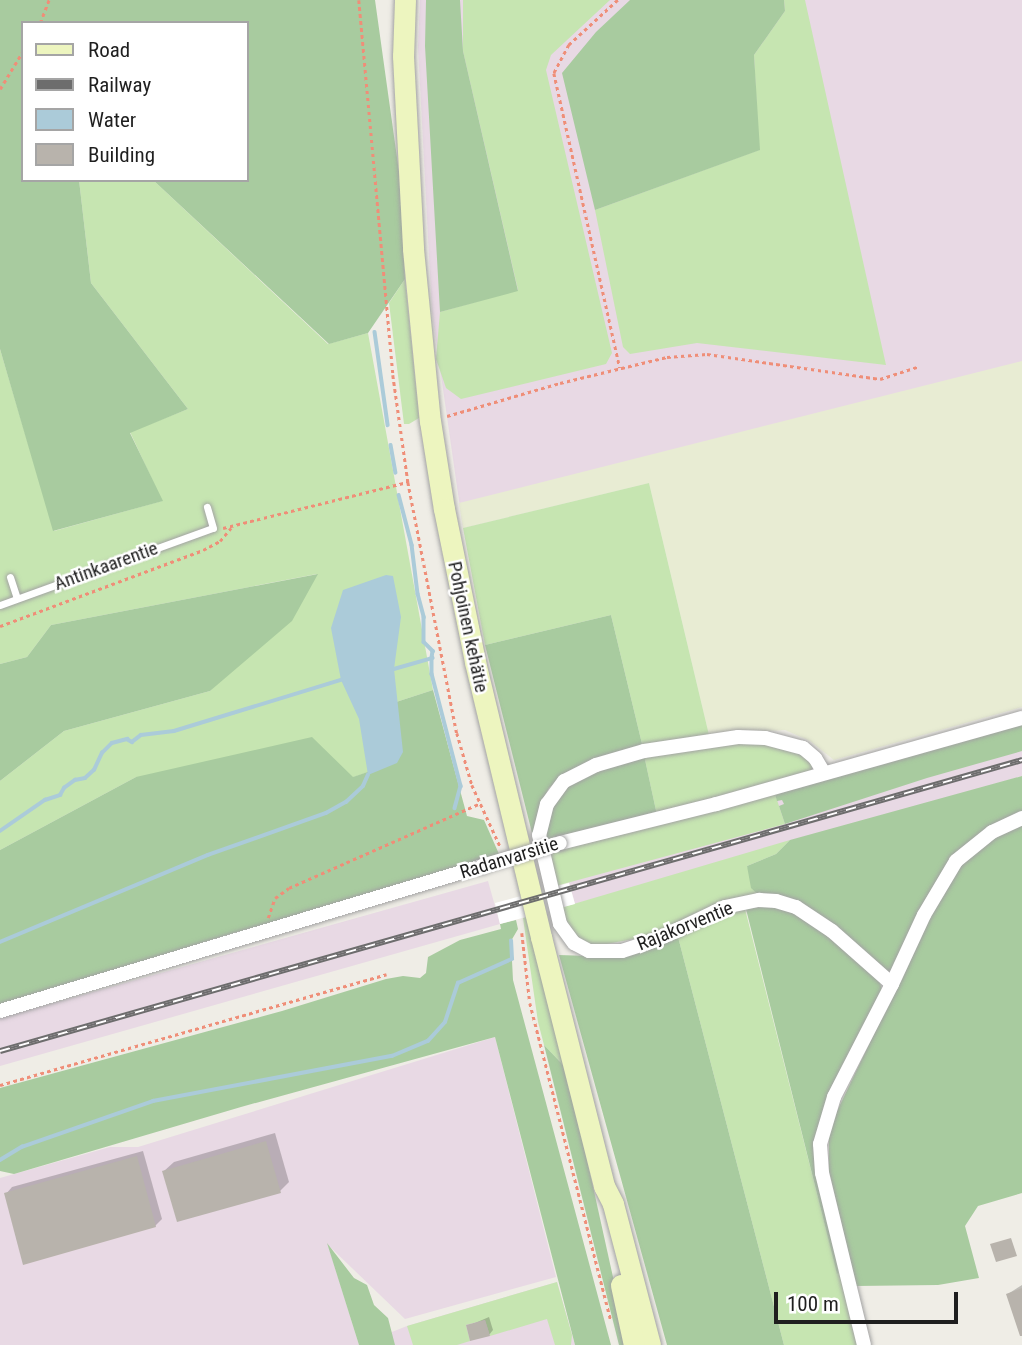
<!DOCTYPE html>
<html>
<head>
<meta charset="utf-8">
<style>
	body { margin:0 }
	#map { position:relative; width:1022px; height:1345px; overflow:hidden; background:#efede6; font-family:"Roboto Condensed",sans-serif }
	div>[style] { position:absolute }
	.industrial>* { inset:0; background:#e8d9e4 }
	.farmland>* { inset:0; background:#e8ecd3 }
	.grass>* { inset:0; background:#c6e5b1 }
	.forest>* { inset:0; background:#a8cb9f }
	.water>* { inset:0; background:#abcbd9 }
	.pier>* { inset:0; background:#fff }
	.shadow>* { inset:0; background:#0003 }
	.stream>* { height:3.5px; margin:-1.75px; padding:0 1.75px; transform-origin:1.75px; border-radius:1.75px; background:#abcbd9 }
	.building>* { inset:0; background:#b8b3ac }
	.path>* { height:2.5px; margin-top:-1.25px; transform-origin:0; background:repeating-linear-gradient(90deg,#ef8e78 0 3.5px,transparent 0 7px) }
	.roads { filter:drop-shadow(0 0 2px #a3a3a3) drop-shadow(0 0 2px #a3a3a3) }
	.lane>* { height:7px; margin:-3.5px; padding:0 3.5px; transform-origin:3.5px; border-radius:3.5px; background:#fff }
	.street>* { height:14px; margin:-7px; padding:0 7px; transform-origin:7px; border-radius:7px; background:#fff }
	.secondary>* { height:21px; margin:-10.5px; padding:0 10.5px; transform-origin:10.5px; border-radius:10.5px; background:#edf5bf }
	.rail>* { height:6px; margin-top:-3px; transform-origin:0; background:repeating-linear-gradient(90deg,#fff 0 10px,#6d6d6d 0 20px); box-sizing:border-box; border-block:2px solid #6d6d6d }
	.bridges { filter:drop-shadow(0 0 2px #a3a3a3) drop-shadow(0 0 2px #a3a3a3) }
	.street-bridge>* { height:14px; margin:-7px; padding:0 7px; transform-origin:7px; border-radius:7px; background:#fff }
	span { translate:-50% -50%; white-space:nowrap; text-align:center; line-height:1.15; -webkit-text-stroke:5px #fff; paint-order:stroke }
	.street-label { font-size:19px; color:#1f1f1f }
	.legend { position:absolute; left:21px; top:21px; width:228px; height:161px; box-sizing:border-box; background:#fff; border:2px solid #a5a5a5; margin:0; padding:9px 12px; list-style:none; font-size:21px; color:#1f1f1f }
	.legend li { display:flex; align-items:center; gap:14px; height:35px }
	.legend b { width:35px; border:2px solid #a5a5a5 }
	.scale { position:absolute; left:774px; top:1292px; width:184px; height:32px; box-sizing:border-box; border:4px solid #1f1f1f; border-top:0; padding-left:9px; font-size:21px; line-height:24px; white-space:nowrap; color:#1f1f1f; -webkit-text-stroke:5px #fff; paint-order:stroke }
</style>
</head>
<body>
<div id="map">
	<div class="industrial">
		<i style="clip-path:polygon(420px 0,1022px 0,1022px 390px,463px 528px,432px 313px,418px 47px)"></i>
		<i style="clip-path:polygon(1022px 729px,1022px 776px,575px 904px,563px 860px)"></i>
		<i style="clip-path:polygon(488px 881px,500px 924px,0 1066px,0 1018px)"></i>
		<i style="clip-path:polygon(495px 1037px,556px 1277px,405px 1319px,328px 1245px,359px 1345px,407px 1326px,557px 1282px,575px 1345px,0 1345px,0 1178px,110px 1147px,138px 1147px)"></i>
	</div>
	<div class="farmland">
		<i style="clip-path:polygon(1022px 361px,1022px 707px,834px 760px,810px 741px,785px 730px,709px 735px,649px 483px,463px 528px,459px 503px)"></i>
	</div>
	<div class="grass">
		<i style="clip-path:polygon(463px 0,610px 0,551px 55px,546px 70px,612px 353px,606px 364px,461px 399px,446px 388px,436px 359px,440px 312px,518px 290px,463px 51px)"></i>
		<i style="clip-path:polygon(784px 0,805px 0,886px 365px,697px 343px,630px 354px,623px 347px,595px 210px,759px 150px,754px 55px,785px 11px)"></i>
		<i style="clip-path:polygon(79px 180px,153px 180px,328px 344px,368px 333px,433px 690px,390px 704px,376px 769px,354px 777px,136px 777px,0 850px,0 781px,64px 731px,210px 691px,317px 574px,51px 625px,27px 657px,0 664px,0 349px,54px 531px,162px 501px,130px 432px,188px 409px,91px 283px)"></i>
		<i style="clip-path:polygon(405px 279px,419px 418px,409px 424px,404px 424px,389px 303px)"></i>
		<i style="clip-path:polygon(649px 483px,709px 735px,643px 748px,611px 615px,485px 645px,463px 528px)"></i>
		<i style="clip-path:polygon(738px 740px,794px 749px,813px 764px,812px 769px,809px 774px,657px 815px,644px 755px)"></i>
		<i style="clip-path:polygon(774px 791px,785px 824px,552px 887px,546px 854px)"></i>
		<i style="clip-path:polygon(790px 840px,776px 854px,747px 866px,760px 896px,650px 936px,590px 947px,569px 931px,560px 908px)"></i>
		<i style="clip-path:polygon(744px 905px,837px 1273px,842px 1265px,861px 1345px,784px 1345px,677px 933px)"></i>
		<i style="clip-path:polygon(529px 916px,567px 1069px,544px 1045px,538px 1022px,523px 918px)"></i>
		<i style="clip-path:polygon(557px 1282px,572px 1335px,571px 1345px,555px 1345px,547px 1319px,490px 1336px,485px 1320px,466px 1325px,470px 1341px,457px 1345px,413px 1345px,407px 1326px)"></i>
	</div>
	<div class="forest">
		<i style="clip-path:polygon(0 0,375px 0,399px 172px,405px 279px,368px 333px,329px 344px,153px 180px,247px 180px,247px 23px,23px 23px,23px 180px,79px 180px,91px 283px,188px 409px,130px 433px,163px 501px,53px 531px,0 349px)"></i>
		<i style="clip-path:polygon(426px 0,460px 0,463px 51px,518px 291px,440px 312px,425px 46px)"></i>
		<i style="clip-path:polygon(630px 0,784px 0,785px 11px,754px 55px,760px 150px,595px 210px,562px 73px,596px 32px)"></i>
		<i style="clip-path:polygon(318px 574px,292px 621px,210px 691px,64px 731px,0 781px,0 664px,27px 657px,51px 625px)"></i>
		<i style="clip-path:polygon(611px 615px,643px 748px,562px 776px,549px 788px,540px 805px,533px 837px,485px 645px)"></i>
		<i style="clip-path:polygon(433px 690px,467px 816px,484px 820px,499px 854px,481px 864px,237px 932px,0 1005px,0 850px,136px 777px,312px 737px,353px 777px,376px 769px,390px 704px)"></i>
		<i style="clip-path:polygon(1022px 722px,1022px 751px,927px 778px,785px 824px,779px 806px,784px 804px,782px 800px,777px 801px,774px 791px,888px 763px,895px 758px)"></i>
		<i style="clip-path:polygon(644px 755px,657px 815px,543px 842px,545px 817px,573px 780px)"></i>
		<i style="clip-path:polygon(1022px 776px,1022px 812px,952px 856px,924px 902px,895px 967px,889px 971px,884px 971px,829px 925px,760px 896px,751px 888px,747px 866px,776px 854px,790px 840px)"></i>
		<i style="clip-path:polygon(1022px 823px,1022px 1193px,978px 1206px,965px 1226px,979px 1278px,938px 1285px,856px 1286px,829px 1171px,829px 1128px,936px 904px,960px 864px,985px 843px)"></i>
		<i style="clip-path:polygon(777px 905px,814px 923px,880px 982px,882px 992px,816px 1147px,842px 1265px,837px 1274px,746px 909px)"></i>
		<i style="clip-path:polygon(516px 920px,518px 929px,511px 941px,513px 980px,611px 1345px,575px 1345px,495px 1037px,241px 1107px,14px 1174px,0 1171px,0 1088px,282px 1011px,386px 979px,403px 976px,420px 978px,426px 973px,428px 957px,460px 940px,501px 929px,500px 924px)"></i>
		<i style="clip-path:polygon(677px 933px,784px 1345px,667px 1345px,559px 955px,589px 956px)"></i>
		<i style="clip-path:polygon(544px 1045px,567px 1069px,628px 1345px,619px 1345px)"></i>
		<i style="clip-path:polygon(327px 1243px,354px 1278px,367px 1285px,374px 1305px,388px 1318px,395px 1345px,359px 1345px)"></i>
	</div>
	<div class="water">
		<i style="clip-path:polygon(386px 575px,393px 576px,401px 617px,394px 669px,403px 752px,397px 763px,368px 775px,359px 719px,341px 680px,331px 628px,343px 590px)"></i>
	</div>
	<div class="pier">
		<i style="clip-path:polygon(569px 883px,575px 904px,500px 924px,495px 903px)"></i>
	</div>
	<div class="shadow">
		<i style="clip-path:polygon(275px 1133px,289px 1182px,280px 1191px,164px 1171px,174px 1162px)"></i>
		<i style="clip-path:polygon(143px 1151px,162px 1219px,155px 1226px,6px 1194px,12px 1187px)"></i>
		<i style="clip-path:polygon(1022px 1285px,1022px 1332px,1008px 1294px)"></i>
		<i style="clip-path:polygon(489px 1317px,493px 1330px,489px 1335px,468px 1326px)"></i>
	</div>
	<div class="stream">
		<i style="left:375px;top:332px;width:94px;rotate:82deg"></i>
		<i style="left:391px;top:445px;width:28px;rotate:80deg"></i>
		<i style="left:399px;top:495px;width:52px;rotate:75.4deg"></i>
		<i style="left:412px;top:545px;width:49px;rotate:83deg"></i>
		<i style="left:418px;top:594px;width:24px;rotate:75deg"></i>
		<i style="left:424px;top:617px;width:25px;rotate:90deg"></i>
		<i style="left:424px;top:642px;width:13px;rotate:45deg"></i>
		<i style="left:433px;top:651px;width:7px;rotate:98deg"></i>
		<i style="left:394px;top:669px;width:40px;rotate:-16deg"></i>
		<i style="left:432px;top:658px;width:16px;rotate:90deg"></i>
		<i style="left:432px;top:674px;width:116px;rotate:75.5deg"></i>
		<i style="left:461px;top:786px;width:23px;rotate:105deg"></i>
		<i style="left:0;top:831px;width:55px;rotate:-34.6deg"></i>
		<i style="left:45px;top:800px;width:16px;rotate:-18deg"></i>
		<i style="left:60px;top:795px;width:8px;rotate:-60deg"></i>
		<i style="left:64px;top:788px;width:14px;rotate:-36deg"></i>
		<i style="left:75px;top:780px;width:10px;rotate:-11deg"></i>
		<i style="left:85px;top:778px;width:12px;rotate:-42deg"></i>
		<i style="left:94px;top:770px;width:19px;rotate:-65deg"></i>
		<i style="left:102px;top:753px;width:14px;rotate:-45deg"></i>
		<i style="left:112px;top:743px;width:16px;rotate:-15deg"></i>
		<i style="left:127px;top:739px;width:6px;rotate:31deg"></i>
		<i style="left:132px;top:742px;width:11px;rotate:-38deg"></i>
		<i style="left:141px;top:735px;width:33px;rotate:-7deg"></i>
		<i style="left:174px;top:731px;width:175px;rotate:-17deg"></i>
		<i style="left:0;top:942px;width:225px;rotate:-22.7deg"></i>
		<i style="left:208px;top:855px;width:125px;rotate:-19.6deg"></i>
		<i style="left:326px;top:813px;width:23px;rotate:-29deg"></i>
		<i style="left:346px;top:802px;width:23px;rotate:-43deg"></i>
		<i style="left:363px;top:786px;width:12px;rotate:-66deg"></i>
		<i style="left:0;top:1160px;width:26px;rotate:-31deg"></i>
		<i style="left:22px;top:1147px;width:139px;rotate:-19.3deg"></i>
		<i style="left:153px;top:1101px;width:243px;rotate:-10.7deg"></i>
		<i style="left:392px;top:1056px;width:39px;rotate:-23deg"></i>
		<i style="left:428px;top:1041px;width:25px;rotate:-48deg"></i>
		<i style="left:445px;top:1022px;width:41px;rotate:-71.6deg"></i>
		<i style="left:458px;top:983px;width:59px;rotate:-24deg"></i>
		<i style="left:512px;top:959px;width:18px;rotate:-93deg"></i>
	</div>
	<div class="building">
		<i style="clip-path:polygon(266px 1141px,281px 1193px,177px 1222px,162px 1171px)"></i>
		<i style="clip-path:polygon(137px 1156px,156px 1227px,23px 1265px,4px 1193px)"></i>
		<i style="clip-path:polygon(1011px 1238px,1017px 1256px,996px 1262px,990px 1244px)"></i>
		<i style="clip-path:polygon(1022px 1288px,1022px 1336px,1020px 1336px,1006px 1294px)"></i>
		<i style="clip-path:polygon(485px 1320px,490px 1336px,470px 1341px,466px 1325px)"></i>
	</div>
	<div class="path">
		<i style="left:359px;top:0;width:377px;rotate:84.8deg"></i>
		<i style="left:393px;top:375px;width:108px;rotate:82deg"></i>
		<i style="left:408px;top:482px;width:256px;rotate:79deg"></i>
		<i style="left:457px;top:733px;width:54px;rotate:73.9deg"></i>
		<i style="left:472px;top:785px;width:69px;rotate:65.3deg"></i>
		<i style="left:618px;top:0;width:67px;rotate:137.4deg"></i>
		<i style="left:569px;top:45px;width:32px;rotate:118deg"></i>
		<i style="left:554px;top:73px;width:302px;rotate:77.4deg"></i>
		<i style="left:40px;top:23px;width:25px;rotate:-69deg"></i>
		<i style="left:0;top:89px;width:44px;rotate:-58.8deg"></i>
		<i style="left:447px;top:416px;width:118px;rotate:-16.3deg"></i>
		<i style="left:560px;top:383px;width:110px;rotate:-13.7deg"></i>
		<i style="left:667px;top:357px;width:40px;rotate:-4.3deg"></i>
		<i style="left:707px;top:354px;width:175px;rotate:8.2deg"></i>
		<i style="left:880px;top:379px;width:40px;rotate:-18deg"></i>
		<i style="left:223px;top:528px;width:191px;rotate:-14deg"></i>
		<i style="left:0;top:626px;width:217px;rotate:-20.5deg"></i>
		<i style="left:203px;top:550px;width:19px;rotate:-28deg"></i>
		<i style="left:220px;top:541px;width:17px;rotate:-50deg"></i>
		<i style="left:268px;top:918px;width:21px;rotate:-71deg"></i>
		<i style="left:275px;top:898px;width:17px;rotate:-36deg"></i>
		<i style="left:289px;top:888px;width:210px;rotate:-23.9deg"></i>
		<i style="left:522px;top:933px;width:70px;rotate:83.5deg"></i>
		<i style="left:530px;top:1003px;width:328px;rotate:75.7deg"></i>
		<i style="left:0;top:1085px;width:402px;rotate:-16deg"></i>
	</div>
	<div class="roads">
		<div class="lane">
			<i style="left:10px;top:577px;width:22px;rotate:72deg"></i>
			<i style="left:0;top:605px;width:226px;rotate:-19.9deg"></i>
			<i style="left:213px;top:528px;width:22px;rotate:-106deg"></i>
		</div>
		<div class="street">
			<i style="left:824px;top:773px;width:17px;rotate:-121deg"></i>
			<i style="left:815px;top:758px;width:16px;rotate:-140deg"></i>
			<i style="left:803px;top:748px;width:39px;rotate:-165deg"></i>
			<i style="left:765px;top:738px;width:27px;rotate:-178deg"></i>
			<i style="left:738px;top:737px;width:95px;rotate:171.5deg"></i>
			<i style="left:644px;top:751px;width:50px;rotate:163.7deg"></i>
			<i style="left:596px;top:765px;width:36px;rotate:153deg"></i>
			<i style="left:564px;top:781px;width:29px;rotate:126deg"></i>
			<i style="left:547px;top:804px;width:32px;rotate:104deg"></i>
			<i style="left:539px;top:835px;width:91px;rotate:76.7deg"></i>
			<i style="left:560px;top:924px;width:24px;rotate:54deg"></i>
			<i style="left:574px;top:943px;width:17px;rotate:28deg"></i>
			<i style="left:589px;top:951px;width:33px"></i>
			<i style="left:622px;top:951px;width:38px;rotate:-18deg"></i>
			<i style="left:658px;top:939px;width:74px;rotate:-25.5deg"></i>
			<i style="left:725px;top:907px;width:35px;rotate:-12deg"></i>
			<i style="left:759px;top:900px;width:17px;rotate:3deg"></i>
			<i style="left:776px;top:901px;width:21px;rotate:17deg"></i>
			<i style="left:796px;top:907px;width:43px;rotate:33.7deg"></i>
			<i style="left:832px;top:931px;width:80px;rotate:41.5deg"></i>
			<i style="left:892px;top:984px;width:127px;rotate:117.2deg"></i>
			<i style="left:834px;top:1097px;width:49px;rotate:106.6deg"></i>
			<i style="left:820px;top:1144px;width:29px;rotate:86deg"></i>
			<i style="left:822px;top:1173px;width:177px;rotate:76.3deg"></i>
			<i style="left:560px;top:843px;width:161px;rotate:-14deg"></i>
			<i style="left:716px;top:804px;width:318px;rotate:-15.7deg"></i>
			<i style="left:892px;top:984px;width:76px;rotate:-65.1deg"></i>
			<i style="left:924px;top:915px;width:63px;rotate:-59.3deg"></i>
			<i style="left:956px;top:861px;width:46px;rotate:-38.9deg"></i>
			<i style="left:992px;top:832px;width:33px;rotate:-25deg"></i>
			<i style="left:0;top:1011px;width:503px;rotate:-16.74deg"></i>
		</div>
		<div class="secondary">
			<i style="left:405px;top:0;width:56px;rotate:92deg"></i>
			<i style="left:403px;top:56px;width:193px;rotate:87deg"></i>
			<i style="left:413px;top:249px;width:173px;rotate:84.4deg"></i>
			<i style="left:430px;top:421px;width:89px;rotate:81deg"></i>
			<i style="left:444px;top:509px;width:156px;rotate:78.5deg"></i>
			<i style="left:475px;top:662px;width:283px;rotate:76.5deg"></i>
			<i style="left:541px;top:937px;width:257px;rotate:75.8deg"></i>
			<i style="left:604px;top:1186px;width:20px;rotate:63deg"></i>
			<i style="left:613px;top:1204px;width:146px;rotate:75.3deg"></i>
			<i style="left:621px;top:1285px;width:61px;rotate:77.8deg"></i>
		</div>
	</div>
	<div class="rail">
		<i style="left:0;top:1051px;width:1063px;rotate:-15.89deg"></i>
	</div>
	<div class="bridges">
		<div class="street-bridge">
			<i style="left:482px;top:866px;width:81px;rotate:-16.4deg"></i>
		</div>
	</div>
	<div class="street-label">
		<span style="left:106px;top:566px;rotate:-20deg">Antinkaarentie</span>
		<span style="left:468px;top:627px;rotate:78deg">Pohjoinen kehätie</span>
		<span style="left:509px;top:858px;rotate:-17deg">Radanvarsitie</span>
		<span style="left:685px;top:926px;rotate:-22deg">Rajakorventie</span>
	</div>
	<ul class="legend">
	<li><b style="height:9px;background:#edf5bf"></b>Road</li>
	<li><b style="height:9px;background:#6d6d6d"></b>Railway</li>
	<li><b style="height:19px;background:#abcbd9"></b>Water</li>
	<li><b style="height:19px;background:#b8b3ac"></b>Building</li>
	</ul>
	<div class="scale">100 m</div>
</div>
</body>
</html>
